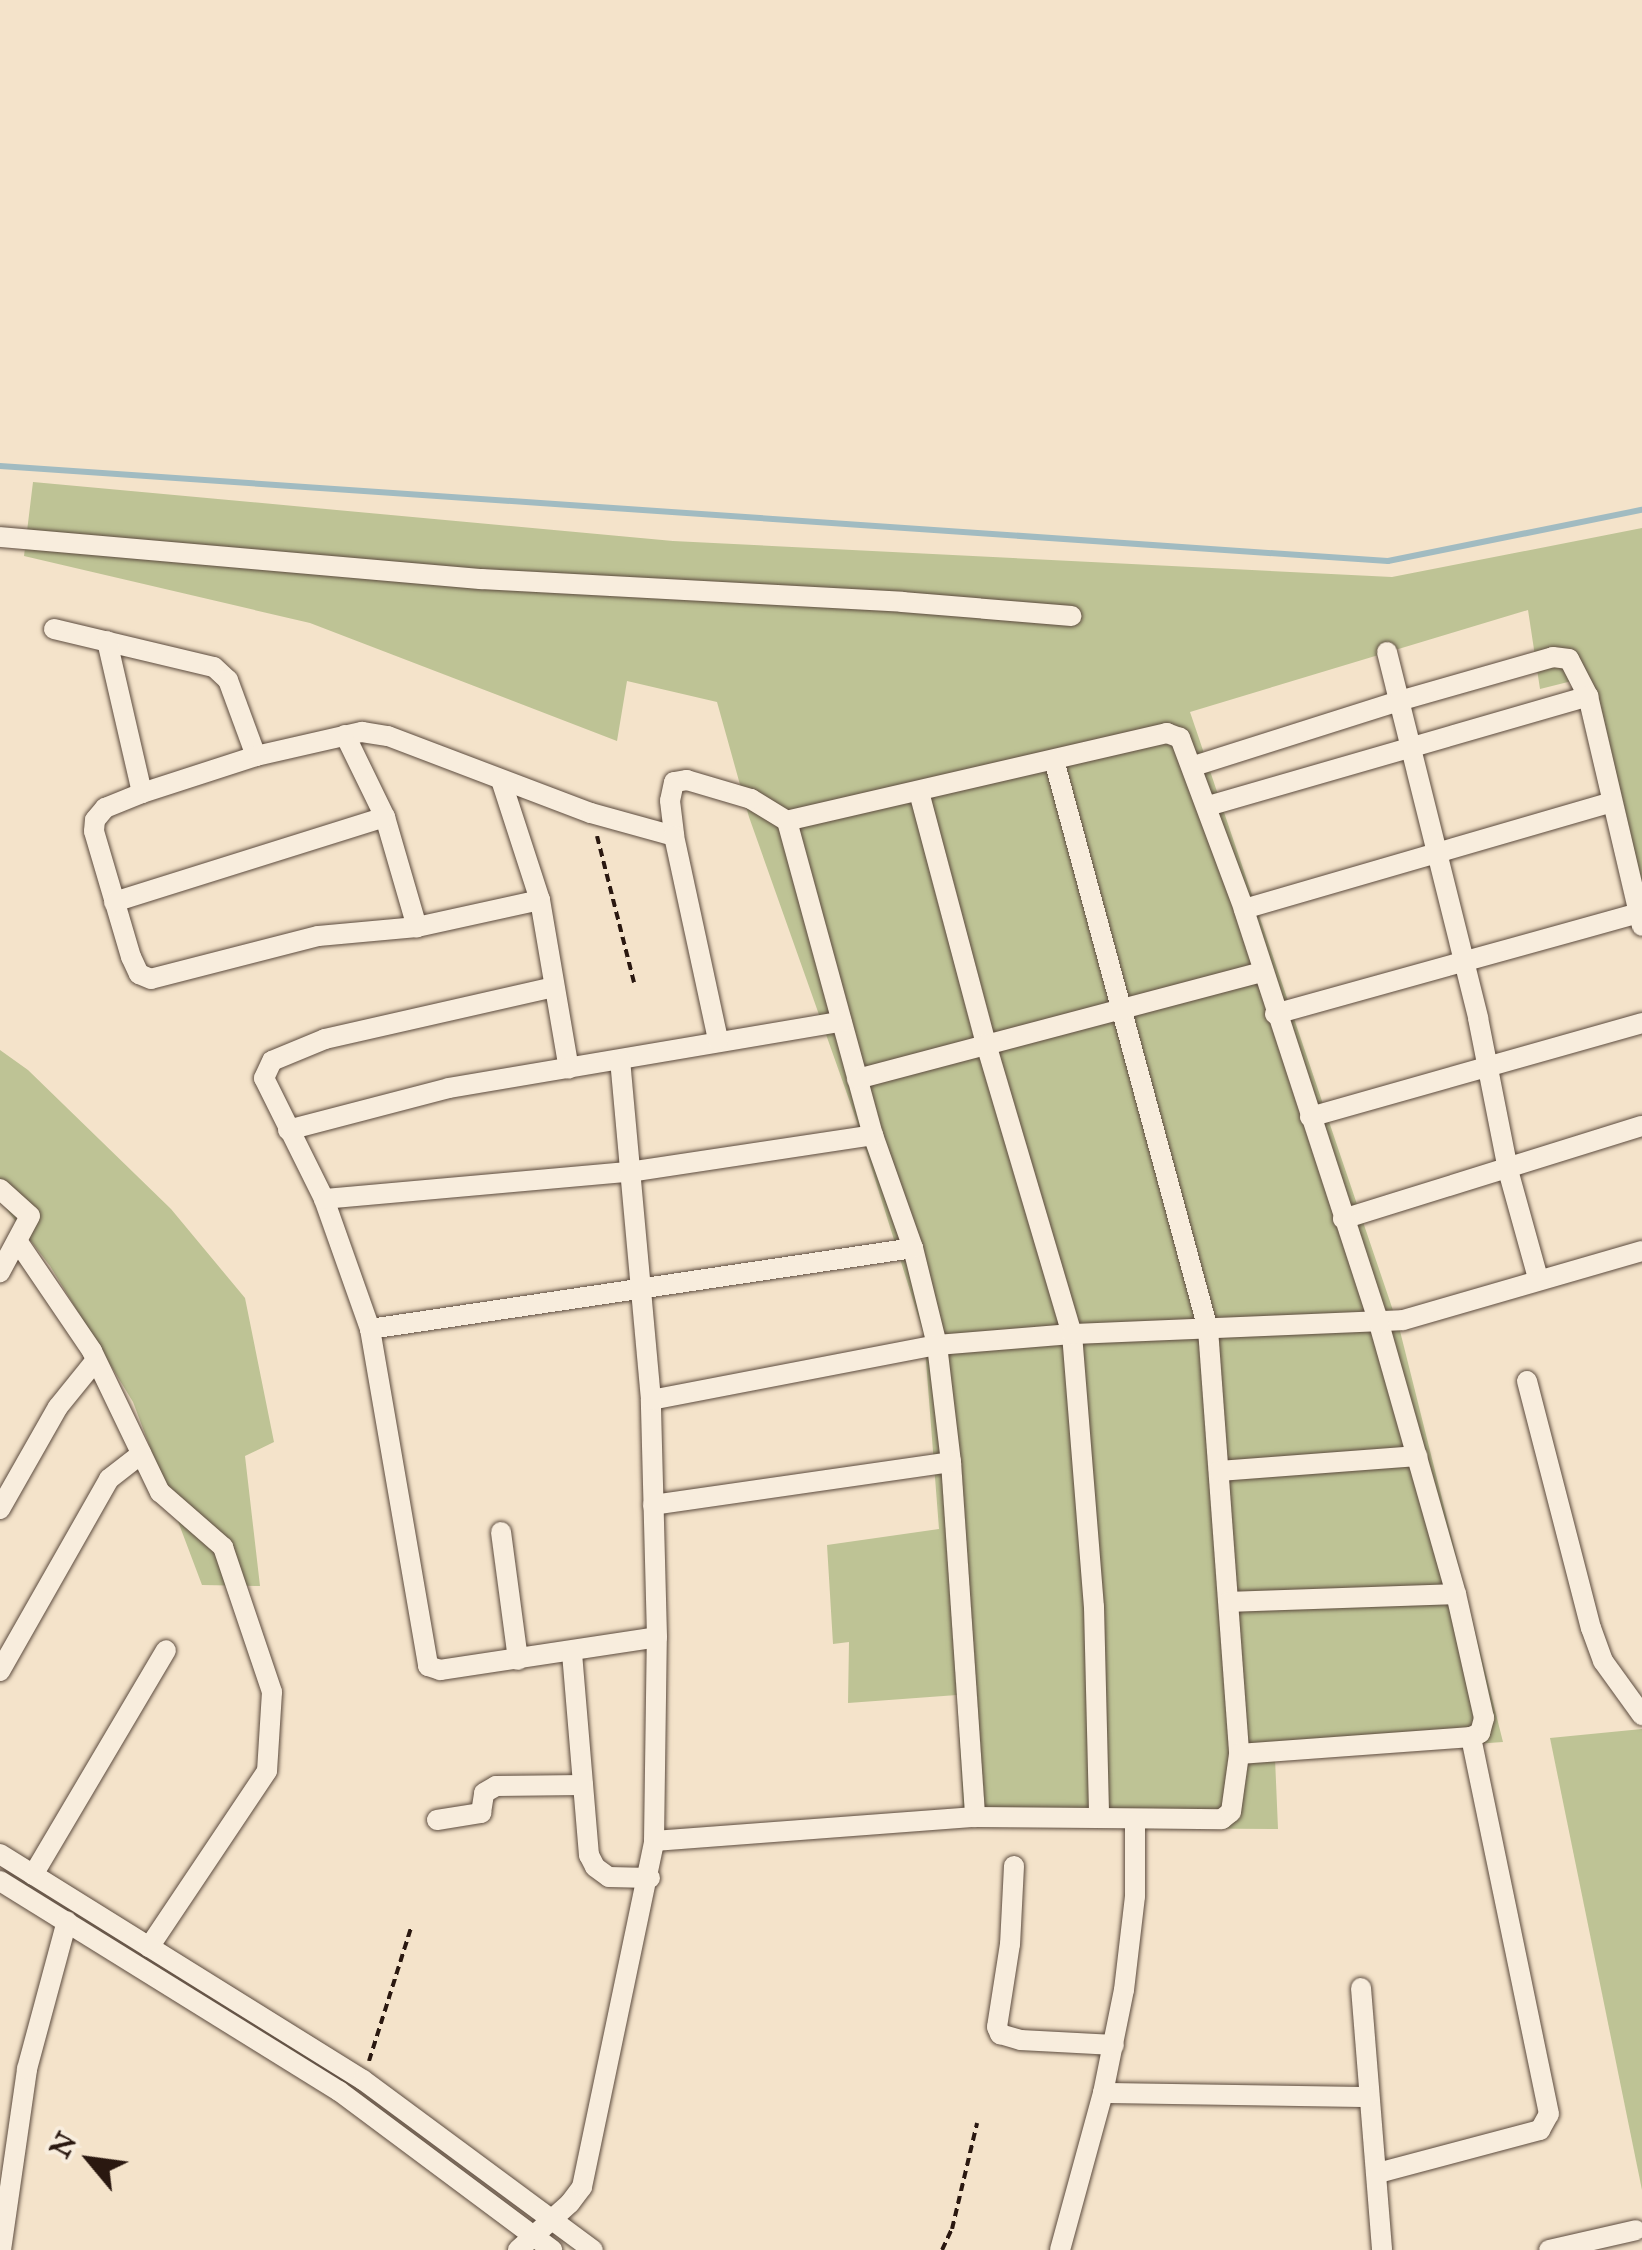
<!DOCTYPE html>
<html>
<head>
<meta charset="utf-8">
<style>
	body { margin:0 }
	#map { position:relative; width:1642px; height:2250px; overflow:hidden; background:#f4e3ca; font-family:"IM FELL Great Primer",serif }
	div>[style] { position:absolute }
	.green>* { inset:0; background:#bec395 }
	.stream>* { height:6px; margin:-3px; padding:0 3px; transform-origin:3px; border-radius:3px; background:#a1bbc1 }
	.path>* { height:4px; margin-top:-2px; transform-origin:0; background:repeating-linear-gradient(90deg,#2a1810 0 8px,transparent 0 13px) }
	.roads { filter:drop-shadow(0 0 2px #5c4b3e) drop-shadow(0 0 2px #5c4b3e) }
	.minor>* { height:20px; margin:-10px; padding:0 10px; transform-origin:10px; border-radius:10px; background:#f8eddd }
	span { translate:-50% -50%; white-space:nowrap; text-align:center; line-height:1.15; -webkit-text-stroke:8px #f8eddd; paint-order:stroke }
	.north { position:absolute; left:40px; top:2110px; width:100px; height:100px; -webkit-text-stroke:8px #f8eddd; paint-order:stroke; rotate:299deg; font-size:28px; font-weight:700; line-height:40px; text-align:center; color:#2a1810 }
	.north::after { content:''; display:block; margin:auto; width:35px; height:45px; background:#2a1810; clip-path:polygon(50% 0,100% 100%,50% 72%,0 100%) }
</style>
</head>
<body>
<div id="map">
	<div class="green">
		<i style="clip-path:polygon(33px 482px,673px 541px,1392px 577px,1642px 528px,1642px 907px,1588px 677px,1540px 689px,1528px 610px,1190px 712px,1400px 1331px,1503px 1742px,1275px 1758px,1278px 1829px,964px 1827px,957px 1695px,848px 1703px,849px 1642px,833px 1644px,827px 1545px,939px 1529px,924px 1335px,857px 1122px,749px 817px,717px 702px,627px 681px,617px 741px,310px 623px,24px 556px)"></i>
		<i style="clip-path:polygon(0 1050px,28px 1070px,171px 1209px,245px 1298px,274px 1442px,245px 1456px,260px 1586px,202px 1585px,133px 1402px,50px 1266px,0 1201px)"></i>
		<i style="clip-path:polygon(1642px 1729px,1642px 2190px,1550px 1738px)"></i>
	</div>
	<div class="stream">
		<i style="left:0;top:466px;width:1391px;rotate:3.92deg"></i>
		<i style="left:1388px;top:561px;width:259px;rotate:-11.4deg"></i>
	</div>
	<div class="path">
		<i style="left:597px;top:836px;width:151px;rotate:75.8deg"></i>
		<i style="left:369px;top:2061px;width:139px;rotate:-72.5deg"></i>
		<i style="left:942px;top:2250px;width:23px;rotate:-65deg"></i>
		<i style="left:952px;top:2229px;width:109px;rotate:-76.7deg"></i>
	</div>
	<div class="roads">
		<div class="minor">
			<i style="left:0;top:537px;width:483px;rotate:5deg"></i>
			<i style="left:481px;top:579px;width:422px;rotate:3.1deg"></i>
			<i style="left:902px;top:602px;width:170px;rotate:4.7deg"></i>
			<i style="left:54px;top:629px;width:164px;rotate:13.4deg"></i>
			<i style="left:214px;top:667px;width:19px;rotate:43deg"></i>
			<i style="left:228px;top:680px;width:81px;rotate:69.8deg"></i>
			<i style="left:107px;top:641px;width:156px;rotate:77deg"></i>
			<i style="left:1387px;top:652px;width:377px;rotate:76deg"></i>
			<i style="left:1478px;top:1018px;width:155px;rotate:78.8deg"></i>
			<i style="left:1508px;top:1170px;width:112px;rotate:74.5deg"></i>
			<i style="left:345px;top:735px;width:91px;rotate:64deg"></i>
			<i style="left:385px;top:817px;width:115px;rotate:73.8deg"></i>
			<i style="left:1054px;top:760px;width:589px;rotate:74.86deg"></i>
			<i style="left:1208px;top:1329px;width:426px;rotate:85.8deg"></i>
			<i style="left:1194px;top:766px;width:215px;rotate:-17.6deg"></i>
			<i style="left:1399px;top:701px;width:160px;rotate:-15.9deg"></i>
			<i style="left:1553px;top:657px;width:16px;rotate:7deg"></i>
			<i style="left:1569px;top:659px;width:42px;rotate:62.8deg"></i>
			<i style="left:1588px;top:696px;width:236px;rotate:76.8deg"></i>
			<i style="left:501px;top:780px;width:126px;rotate:72deg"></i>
			<i style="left:540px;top:900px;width:171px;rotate:80.3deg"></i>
			<i style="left:919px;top:792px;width:261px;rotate:75.1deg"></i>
			<i style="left:986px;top:1044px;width:302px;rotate:73.5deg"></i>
			<i style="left:1072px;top:1334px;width:274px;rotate:85.4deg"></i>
			<i style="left:1094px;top:1607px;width:211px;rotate:88.6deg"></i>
			<i style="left:1208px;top:806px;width:396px;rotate:-16.1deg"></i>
			<i style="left:787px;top:821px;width:326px;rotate:74.7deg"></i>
			<i style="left:873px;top:1135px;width:120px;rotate:70.5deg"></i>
			<i style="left:913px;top:1248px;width:100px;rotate:76.1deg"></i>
			<i style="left:937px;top:1345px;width:118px;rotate:83.2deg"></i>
			<i style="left:951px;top:1462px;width:356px;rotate:86.1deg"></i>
			<i style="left:540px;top:900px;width:126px;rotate:167.6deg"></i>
			<i style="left:417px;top:927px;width:99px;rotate:174.8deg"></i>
			<i style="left:318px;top:936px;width:172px;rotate:165.6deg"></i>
			<i style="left:151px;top:979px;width:13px;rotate:-157deg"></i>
			<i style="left:139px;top:974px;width:19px;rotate:-115deg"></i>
			<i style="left:131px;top:957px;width:131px;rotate:-106.4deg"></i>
			<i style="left:94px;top:831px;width:11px;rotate:-85deg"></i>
			<i style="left:95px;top:820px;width:16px;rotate:-50deg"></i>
			<i style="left:105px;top:808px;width:40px;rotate:-22deg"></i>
			<i style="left:142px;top:793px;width:120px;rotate:-18deg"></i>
			<i style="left:256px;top:756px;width:109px;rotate:-12.8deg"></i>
			<i style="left:362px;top:732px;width:26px;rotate:9deg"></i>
			<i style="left:388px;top:736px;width:217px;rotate:20.8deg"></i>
			<i style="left:591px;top:813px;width:86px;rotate:15.5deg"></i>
			<i style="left:114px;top:902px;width:284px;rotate:-17.4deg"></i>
			<i style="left:1244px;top:909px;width:383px;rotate:-16.2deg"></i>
			<i style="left:554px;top:987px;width:235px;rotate:167.2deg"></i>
			<i style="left:325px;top:1039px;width:57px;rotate:157.5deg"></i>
			<i style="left:272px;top:1061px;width:19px;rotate:115deg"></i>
			<i style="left:264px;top:1078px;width:135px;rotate:63.6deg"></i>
			<i style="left:324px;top:1199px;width:138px;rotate:70.5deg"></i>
			<i style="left:370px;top:1329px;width:342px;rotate:80.2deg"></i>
			<i style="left:428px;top:1666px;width:13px;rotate:18deg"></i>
			<i style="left:440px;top:1670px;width:219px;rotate:-8.6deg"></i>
			<i style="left:1275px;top:1014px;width:378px;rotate:-15.5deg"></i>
			<i style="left:857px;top:1079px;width:420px;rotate:-14.8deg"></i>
			<i style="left:1310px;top:1117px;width:345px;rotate:-15.8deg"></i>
			<i style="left:288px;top:1130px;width:166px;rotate:-14.6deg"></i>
			<i style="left:449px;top:1088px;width:398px;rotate:-9.6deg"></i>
			<i style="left:0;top:1189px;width:40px;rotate:42deg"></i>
			<i style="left:30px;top:1216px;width:64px;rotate:118.2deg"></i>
			<i style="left:324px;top:1199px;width:306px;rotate:-5.1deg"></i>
			<i style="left:629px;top:1172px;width:247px;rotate:-8.6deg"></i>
			<i style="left:1343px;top:1219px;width:313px;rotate:-17.3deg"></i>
			<i style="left:18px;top:1242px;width:132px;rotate:55.8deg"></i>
			<i style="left:92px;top:1351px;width:157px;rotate:64.3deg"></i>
			<i style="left:160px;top:1492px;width:84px;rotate:41.1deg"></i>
			<i style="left:223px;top:1547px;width:153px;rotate:71.3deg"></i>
			<i style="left:272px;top:1692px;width:79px;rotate:93.6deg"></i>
			<i style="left:267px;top:1771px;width:212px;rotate:123.8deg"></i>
			<i style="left:370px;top:1329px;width:549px;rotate:-8.48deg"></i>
			<i style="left:1527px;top:1381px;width:255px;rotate:75.5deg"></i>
			<i style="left:1591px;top:1628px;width:35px;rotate:70deg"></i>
			<i style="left:1603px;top:1661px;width:67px;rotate:54.2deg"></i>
			<i style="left:651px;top:1400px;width:291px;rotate:-10.9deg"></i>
			<i style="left:937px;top:1345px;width:135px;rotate:-4.7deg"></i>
			<i style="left:1072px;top:1334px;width:331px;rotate:-2.4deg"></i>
			<i style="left:1403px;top:1320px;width:249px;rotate:-16.1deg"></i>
			<i style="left:1219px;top:1471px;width:199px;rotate:-4.3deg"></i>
			<i style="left:653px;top:1505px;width:301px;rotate:-8.2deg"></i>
			<i style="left:0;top:1509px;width:117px;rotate:-60.4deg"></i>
			<i style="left:58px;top:1407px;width:60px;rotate:-51deg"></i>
			<i style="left:501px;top:1532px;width:129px;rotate:82.4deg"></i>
			<i style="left:1229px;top:1602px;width:227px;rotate:-2deg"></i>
			<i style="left:572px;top:1653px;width:203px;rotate:85.2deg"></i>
			<i style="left:589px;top:1855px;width:13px;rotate:63deg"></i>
			<i style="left:595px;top:1867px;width:17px;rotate:36deg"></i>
			<i style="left:609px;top:1877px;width:41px;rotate:1.4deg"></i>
			<i style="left:0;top:1671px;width:221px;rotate:-60.4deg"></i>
			<i style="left:109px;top:1479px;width:41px;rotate:-38deg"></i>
			<i style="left:437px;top:1820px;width:45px;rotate:-9deg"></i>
			<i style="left:481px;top:1813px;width:20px;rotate:-81deg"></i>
			<i style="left:484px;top:1793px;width:14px;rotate:-30deg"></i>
			<i style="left:496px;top:1786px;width:87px;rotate:-0.7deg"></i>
			<i style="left:654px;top:1841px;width:322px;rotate:-4.3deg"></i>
			<i style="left:975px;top:1817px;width:247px;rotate:0.5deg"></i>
			<i style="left:1222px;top:1819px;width:11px;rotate:-38deg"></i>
			<i style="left:1231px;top:1812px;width:59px;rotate:-82.1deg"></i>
			<i style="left:1239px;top:1754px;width:233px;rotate:-4.2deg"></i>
			<i style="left:1471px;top:1737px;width:10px;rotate:-24deg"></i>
			<i style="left:1480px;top:1733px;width:16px;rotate:-75deg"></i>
			<i style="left:1484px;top:1718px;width:127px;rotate:-102.7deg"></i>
			<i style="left:1456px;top:1594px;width:282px;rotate:-105.9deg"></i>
			<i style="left:1379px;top:1323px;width:435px;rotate:-108.1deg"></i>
			<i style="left:1244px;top:909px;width:183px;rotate:-110.5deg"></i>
			<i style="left:1180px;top:738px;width:14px;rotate:-159deg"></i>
			<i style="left:1167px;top:733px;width:390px;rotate:167deg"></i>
			<i style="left:787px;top:821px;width:42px;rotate:-148.6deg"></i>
			<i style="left:751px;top:799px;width:67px;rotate:-163.5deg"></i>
			<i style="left:687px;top:780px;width:13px;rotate:171deg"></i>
			<i style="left:674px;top:782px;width:19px;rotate:102deg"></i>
			<i style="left:670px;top:801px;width:35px;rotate:83deg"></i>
			<i style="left:674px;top:836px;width:209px;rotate:77.8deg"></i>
			<i style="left:0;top:1854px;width:428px;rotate:31.9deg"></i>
			<i style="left:363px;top:2080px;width:286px;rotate:36.5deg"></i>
			<i style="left:1014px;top:1866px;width:78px;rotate:92.9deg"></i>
			<i style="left:1010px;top:1944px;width:84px;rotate:98.9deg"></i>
			<i style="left:997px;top:2027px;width:8px;rotate:67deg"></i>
			<i style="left:1000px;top:2034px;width:22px;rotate:16deg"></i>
			<i style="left:1021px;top:2040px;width:93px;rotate:3.1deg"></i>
			<i style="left:33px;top:1875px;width:261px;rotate:-59.4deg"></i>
			<i style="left:0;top:1881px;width:399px;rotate:31.8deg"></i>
			<i style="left:339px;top:2091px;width:266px;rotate:36.7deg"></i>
			<i style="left:1361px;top:1988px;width:263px;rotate:85.4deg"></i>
			<i style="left:1103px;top:2093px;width:265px;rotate:0.9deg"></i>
			<i style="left:1378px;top:2173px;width:168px;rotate:-14.9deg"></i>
			<i style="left:1540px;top:2130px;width:18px;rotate:-61deg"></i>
			<i style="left:1549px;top:2114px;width:385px;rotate:-101.7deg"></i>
			<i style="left:1px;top:2250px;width:183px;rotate:-81.8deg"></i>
			<i style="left:27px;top:2069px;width:153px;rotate:-74.9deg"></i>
			<i style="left:518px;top:2250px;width:70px;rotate:-42.1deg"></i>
			<i style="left:570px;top:2203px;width:20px;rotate:-53deg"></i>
			<i style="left:582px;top:2187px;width:353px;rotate:-78.2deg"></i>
			<i style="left:654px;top:1841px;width:204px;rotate:-89.2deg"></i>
			<i style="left:657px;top:1637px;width:237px;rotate:-91.5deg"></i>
			<i style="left:651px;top:1400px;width:341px;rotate:-95.2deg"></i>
			<i style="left:1060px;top:2250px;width:163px;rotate:-74.7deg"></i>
			<i style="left:1103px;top:2093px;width:105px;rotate:-78.5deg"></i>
			<i style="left:1124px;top:1990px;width:95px;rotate:-83.3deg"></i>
			<i style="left:1135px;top:1896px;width:77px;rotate:-90deg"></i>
			<i style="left:1549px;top:2250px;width:89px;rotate:-12.9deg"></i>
		</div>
	</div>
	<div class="north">N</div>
</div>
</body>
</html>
